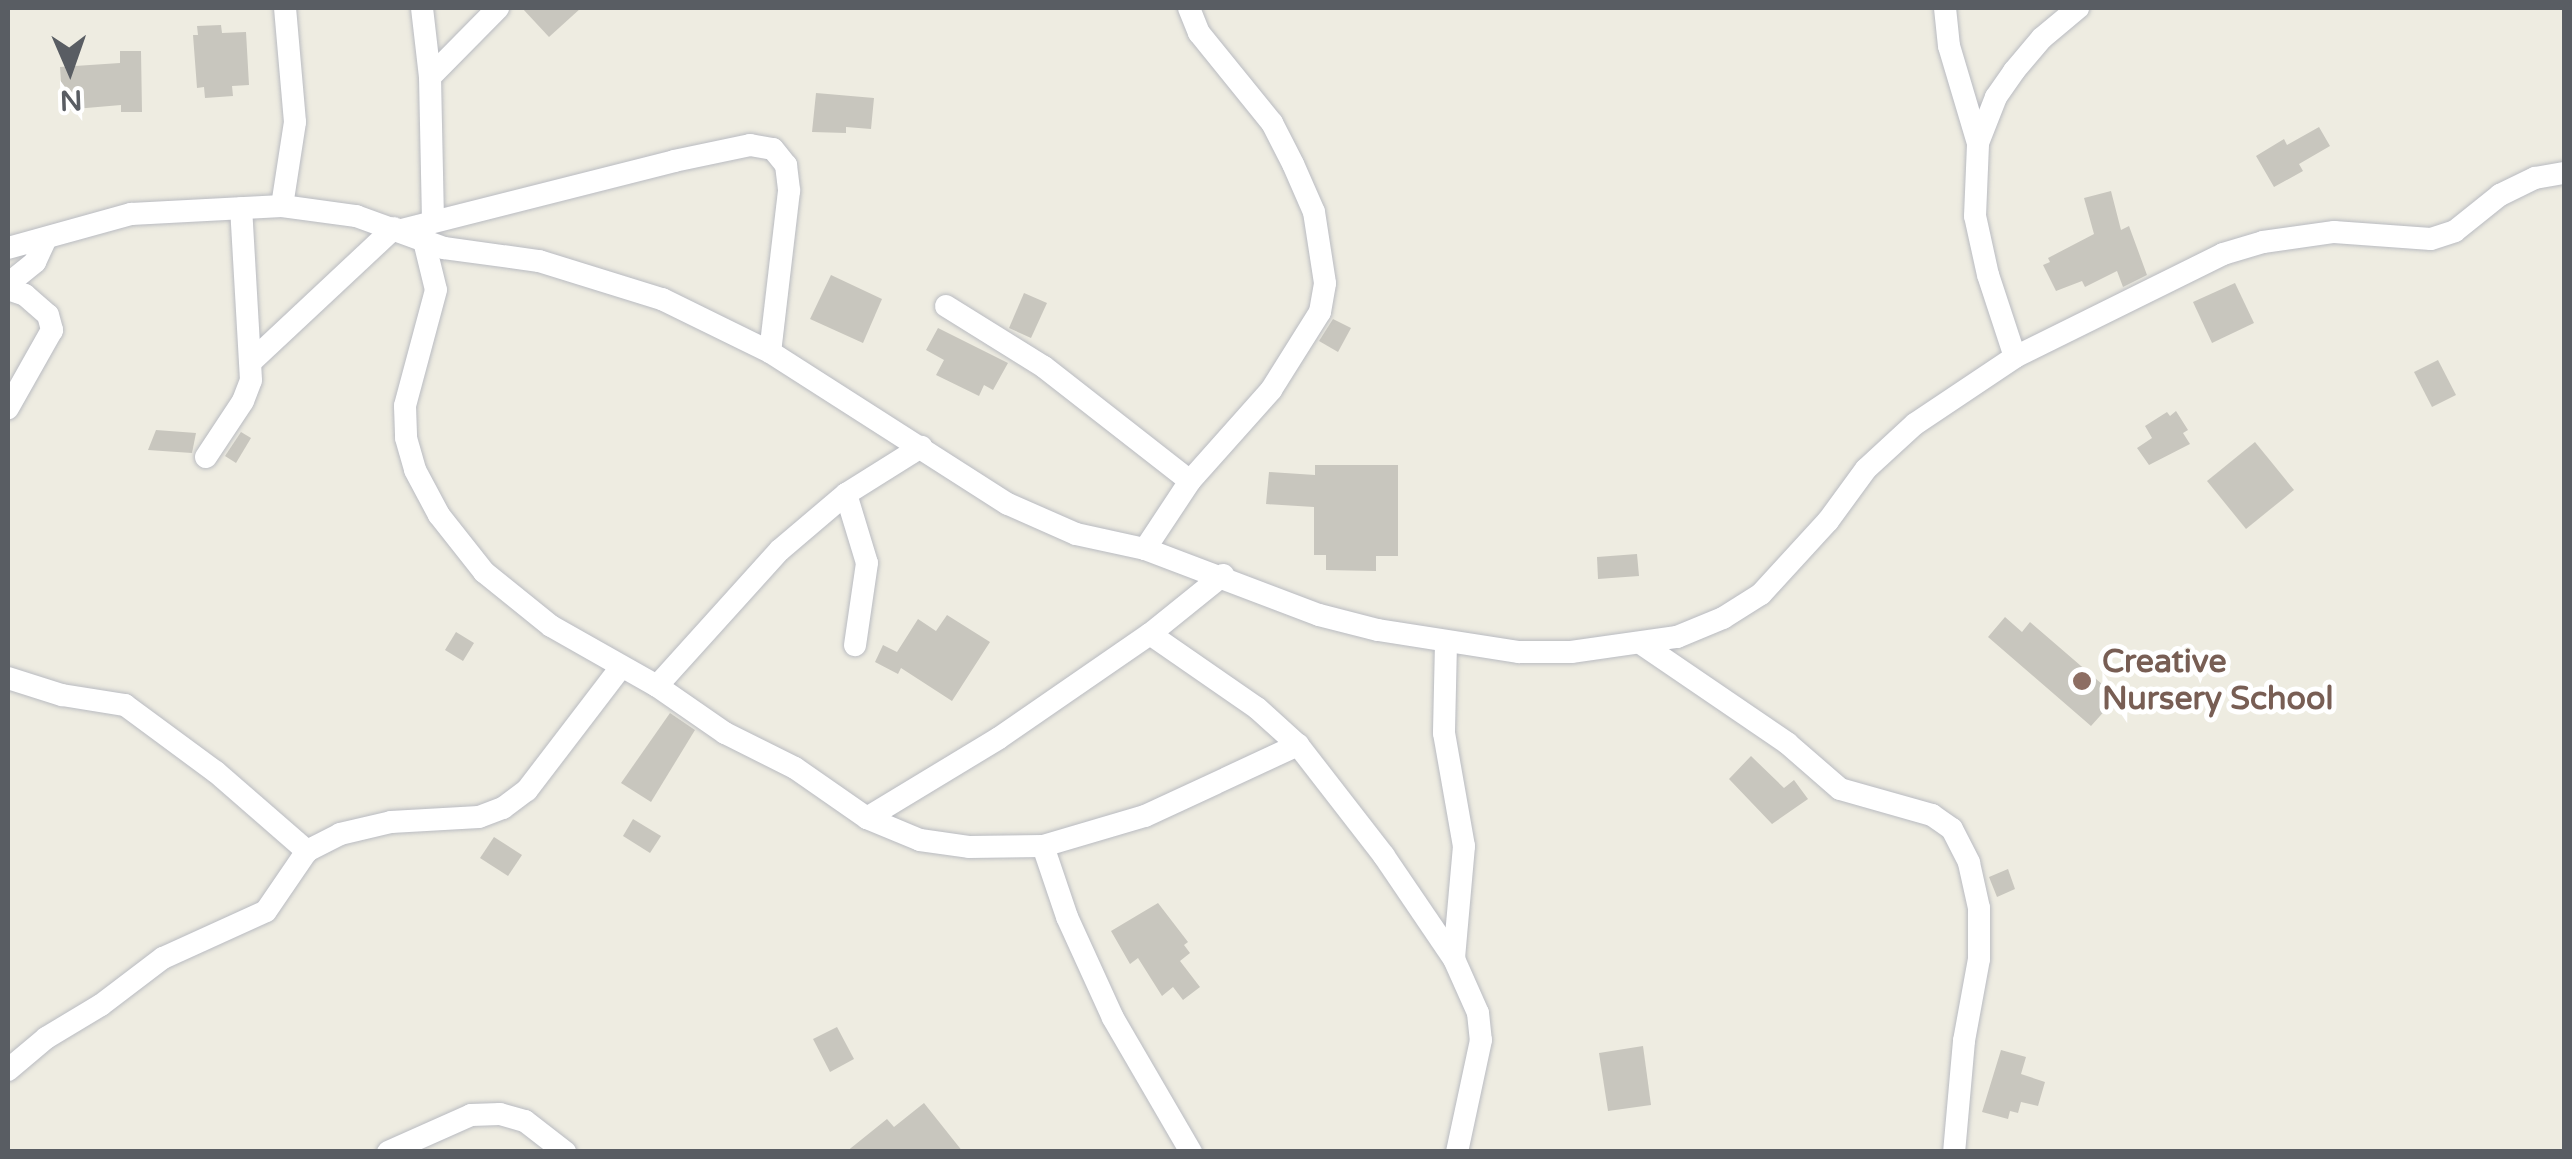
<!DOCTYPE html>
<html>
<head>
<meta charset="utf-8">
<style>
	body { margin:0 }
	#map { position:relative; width:2572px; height:1159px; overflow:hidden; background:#eeece1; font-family:"Varela Round",sans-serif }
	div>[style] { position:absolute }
	.building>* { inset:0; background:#c8c6be }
	.roads { filter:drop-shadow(0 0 2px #b9bbc1) drop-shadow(0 0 2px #b9bbc1) }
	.street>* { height:22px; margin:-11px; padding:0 11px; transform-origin:11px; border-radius:11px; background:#fff }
	.dots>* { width:28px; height:28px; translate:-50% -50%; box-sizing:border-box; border:5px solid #fff; border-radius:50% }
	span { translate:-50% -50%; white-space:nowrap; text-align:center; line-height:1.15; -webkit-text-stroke:10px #fff; paint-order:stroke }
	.education-label { font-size:32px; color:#785e54; font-weight:700 }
	.left { translate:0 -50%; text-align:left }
	.frame { position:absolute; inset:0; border:10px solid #595d63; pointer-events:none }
	.north { position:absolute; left:20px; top:20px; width:100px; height:100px; -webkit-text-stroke:8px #fff; paint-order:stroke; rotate:178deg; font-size:28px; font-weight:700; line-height:40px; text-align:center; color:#595d63 }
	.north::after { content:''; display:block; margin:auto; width:35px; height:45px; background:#595d63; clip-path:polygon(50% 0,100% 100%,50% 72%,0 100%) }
</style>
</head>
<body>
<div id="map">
	<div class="building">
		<i style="clip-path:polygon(522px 8px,581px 8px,549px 37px)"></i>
		<i style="clip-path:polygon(221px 25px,222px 33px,246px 32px,249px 85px,232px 86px,233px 96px,205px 98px,204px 87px,197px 88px,193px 35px,198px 35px,197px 26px)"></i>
		<i style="clip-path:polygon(120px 51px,141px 51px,142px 112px,121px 112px,121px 105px,63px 110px,60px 67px,120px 63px)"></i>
		<i style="clip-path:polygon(816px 93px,874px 98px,871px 129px,846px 127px,846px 133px,812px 132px)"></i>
		<i style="clip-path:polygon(2319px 127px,2330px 146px,2299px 164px,2303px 171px,2274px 187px,2256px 156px,2284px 139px,2287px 145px)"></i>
		<i style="clip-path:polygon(2111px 191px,2121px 230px,2129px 226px,2147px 275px,2123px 287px,2117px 271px,2085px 287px,2082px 281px,2056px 291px,2043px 265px,2050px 262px,2048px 258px,2094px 234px,2084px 198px)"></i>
		<i style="clip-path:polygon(831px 275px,882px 299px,863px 343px,810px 319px)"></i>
		<i style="clip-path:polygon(2235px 283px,2254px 323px,2212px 343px,2193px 302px)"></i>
		<i style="clip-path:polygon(1024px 293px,1047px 303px,1031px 338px,1009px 328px)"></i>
		<i style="clip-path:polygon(1333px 319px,1351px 328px,1338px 352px,1319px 341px)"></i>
		<i style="clip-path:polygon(938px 328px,1008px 363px,993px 390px,984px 385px,979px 396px,936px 375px,944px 360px,926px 350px)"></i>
		<i style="clip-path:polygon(2438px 360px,2456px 395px,2432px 407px,2414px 372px)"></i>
		<i style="clip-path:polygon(2176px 411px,2188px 430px,2183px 433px,2190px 444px,2149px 465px,2137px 448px,2152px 438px,2145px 426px,2167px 412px,2170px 416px)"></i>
		<i style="clip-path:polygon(156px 430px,196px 433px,192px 453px,148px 450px)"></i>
		<i style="clip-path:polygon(241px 432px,251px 438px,236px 463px,225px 456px)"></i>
		<i style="clip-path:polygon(2255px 442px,2294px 490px,2246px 529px,2207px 481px)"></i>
		<i style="clip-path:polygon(1315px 465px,1398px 465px,1398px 556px,1376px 556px,1376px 571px,1326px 570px,1326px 555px,1314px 555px,1314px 507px,1266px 504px,1269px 472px,1315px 475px)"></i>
		<i style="clip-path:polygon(1637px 554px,1639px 576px,1598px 579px,1597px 557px)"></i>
		<i style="clip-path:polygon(947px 615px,990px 642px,952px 701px,901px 668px,898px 674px,875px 662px,883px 645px,897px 652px,918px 619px,936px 631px)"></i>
		<i style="clip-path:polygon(2005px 617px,2022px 632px,2030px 622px,2117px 697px,2091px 726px,1988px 637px)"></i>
		<i style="clip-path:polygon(456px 632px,474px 643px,463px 661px,445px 650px)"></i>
		<i style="clip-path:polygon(670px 713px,695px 730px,651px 802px,621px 783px)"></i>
		<i style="clip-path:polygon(1751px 756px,1784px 788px,1794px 780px,1808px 799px,1772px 824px,1729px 779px)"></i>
		<i style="clip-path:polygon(633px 819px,661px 836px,650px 853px,623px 836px)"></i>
		<i style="clip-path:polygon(494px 837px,522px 855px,508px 876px,480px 858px)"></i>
		<i style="clip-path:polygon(2008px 869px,2015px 889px,1997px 897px,1989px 877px)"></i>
		<i style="clip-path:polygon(1158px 903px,1188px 942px,1184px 945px,1190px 953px,1180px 961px,1200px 987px,1183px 1000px,1173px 987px,1162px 996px,1138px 958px,1130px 964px,1111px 931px)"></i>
		<i style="clip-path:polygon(837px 1027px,854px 1059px,830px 1072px,813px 1039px)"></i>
		<i style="clip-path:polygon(1643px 1046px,1651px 1105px,1608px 1111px,1599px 1053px)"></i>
		<i style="clip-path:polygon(2001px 1050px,2026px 1057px,2021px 1074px,2045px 1082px,2038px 1106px,2021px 1102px,2018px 1113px,2010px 1111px,2008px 1119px,1982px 1112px)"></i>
		<i style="clip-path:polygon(924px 1103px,963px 1152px,846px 1152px,887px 1119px,894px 1127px)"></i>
	</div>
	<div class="roads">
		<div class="street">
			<i style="left:422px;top:8px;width:69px;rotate:83.4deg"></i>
			<i style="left:430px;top:77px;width:143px;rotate:88.8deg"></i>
			<i style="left:1945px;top:8px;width:38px;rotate:84deg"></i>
			<i style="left:1949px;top:46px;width:101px;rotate:73.4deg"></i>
			<i style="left:430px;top:77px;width:97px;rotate:-45.4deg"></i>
			<i style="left:282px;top:206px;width:85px;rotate:-81.2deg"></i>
			<i style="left:295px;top:122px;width:114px;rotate:-95deg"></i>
			<i style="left:402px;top:230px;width:281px;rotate:-14.2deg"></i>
			<i style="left:674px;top:161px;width:78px;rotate:-11.9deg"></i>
			<i style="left:750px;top:145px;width:23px;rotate:10deg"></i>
			<i style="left:773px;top:149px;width:21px;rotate:51deg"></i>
			<i style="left:786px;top:165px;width:26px;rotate:83deg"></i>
			<i style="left:789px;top:191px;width:162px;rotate:96.7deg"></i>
			<i style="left:424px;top:241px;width:50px;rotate:76.2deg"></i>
			<i style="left:436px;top:290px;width:120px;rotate:105deg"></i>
			<i style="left:405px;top:406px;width:32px;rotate:88deg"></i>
			<i style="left:406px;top:438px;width:33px;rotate:74deg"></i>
			<i style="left:415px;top:470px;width:51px;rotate:61.9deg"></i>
			<i style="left:439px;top:515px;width:73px;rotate:51.7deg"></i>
			<i style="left:484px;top:572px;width:86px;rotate:38.9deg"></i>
			<i style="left:551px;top:626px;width:122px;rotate:29.5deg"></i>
			<i style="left:657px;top:686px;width:83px;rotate:34.7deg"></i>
			<i style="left:725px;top:733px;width:78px;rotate:26.6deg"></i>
			<i style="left:795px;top:768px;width:88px;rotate:34.8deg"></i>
			<i style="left:867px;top:818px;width:57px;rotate:22.5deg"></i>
			<i style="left:920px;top:840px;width:49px;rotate:8.1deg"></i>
			<i style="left:969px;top:847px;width:74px;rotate:-0.8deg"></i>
			<i style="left:1043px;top:846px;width:106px;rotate:-16.4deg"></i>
			<i style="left:1145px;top:816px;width:169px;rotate:-24.9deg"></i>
			<i style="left:8px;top:248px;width:128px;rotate:-15.5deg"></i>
			<i style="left:131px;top:214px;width:151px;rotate:-3deg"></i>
			<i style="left:282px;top:206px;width:75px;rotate:7.7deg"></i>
			<i style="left:356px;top:216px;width:94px;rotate:20deg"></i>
			<i style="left:444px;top:248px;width:96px;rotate:7.8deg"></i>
			<i style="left:539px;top:261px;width:129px;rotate:17.2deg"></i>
			<i style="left:662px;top:299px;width:120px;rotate:26.1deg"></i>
			<i style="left:770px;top:352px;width:282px;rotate:32.6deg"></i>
			<i style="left:1008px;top:504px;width:74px;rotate:23.8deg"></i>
			<i style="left:1076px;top:534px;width:71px;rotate:12.3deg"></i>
			<i style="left:1145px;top:549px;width:186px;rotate:20.8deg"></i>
			<i style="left:1319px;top:615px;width:61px;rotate:14.3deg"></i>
			<i style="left:1378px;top:630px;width:143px;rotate:8.9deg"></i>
			<i style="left:1519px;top:652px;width:52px"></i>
			<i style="left:1571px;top:652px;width:107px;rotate:-8.1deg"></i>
			<i style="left:1677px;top:637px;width:50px;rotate:-22.4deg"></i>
			<i style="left:1723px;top:618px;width:45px;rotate:-32.3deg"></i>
			<i style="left:1761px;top:594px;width:99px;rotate:-47.5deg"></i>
			<i style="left:1828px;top:521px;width:64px;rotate:-53.8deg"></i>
			<i style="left:1866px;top:469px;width:67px;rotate:-42.6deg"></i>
			<i style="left:1915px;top:424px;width:120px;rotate:-33.8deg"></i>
			<i style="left:2015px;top:357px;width:232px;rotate:-26.3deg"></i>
			<i style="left:2223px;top:254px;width:42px;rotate:-16.7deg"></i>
			<i style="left:2263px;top:242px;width:72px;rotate:-8deg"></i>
			<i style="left:2334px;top:232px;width:97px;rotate:4.1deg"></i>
			<i style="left:2431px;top:239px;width:25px;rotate:-18deg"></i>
			<i style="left:2455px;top:231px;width:58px;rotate:-38.7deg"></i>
			<i style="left:2500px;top:195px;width:39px;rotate:-26deg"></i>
			<i style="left:2535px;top:178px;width:29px;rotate:-10deg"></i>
			<i style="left:8px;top:284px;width:35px;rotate:-39deg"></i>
			<i style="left:35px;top:262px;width:26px;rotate:-65deg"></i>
			<i style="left:8px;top:289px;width:18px;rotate:19deg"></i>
			<i style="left:25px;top:295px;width:30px;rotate:41deg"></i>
			<i style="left:48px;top:315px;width:16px;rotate:75deg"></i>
			<i style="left:52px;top:330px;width:90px;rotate:119.4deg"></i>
			<i style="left:946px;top:306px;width:115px;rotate:31.9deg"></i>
			<i style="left:1044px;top:367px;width:185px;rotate:38deg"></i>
			<i style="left:2015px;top:357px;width:86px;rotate:-108.2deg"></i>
			<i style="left:1988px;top:275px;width:60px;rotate:-102.4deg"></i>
			<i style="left:1975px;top:216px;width:73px;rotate:-87.6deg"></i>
			<i style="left:1978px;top:143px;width:49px;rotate:-68.6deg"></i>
			<i style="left:1996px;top:97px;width:32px;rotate:-55deg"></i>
			<i style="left:2014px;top:71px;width:43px;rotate:-49.7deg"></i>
			<i style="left:2042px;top:38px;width:47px;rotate:-39.8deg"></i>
			<i style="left:253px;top:360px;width:193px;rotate:-43.1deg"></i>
			<i style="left:206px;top:457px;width:67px;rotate:-56.5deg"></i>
			<i style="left:243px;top:401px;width:22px;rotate:-69deg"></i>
			<i style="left:251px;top:380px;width:172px;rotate:-93.3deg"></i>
			<i style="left:846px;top:494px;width:72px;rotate:73.1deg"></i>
			<i style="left:867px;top:563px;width:83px;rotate:98.3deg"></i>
			<i style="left:1145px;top:549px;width:82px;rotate:-56.5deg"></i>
			<i style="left:1190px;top:481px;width:122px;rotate:-48.3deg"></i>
			<i style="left:1271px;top:390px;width:92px;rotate:-57.9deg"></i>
			<i style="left:1320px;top:312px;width:29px;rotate:-80deg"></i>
			<i style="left:1325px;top:283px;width:72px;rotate:-98.8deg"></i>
			<i style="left:1314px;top:212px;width:52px;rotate:-113.6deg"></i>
			<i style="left:1293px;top:164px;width:46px;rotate:-117.1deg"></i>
			<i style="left:1272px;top:123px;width:116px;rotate:-129deg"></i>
			<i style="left:1199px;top:33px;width:27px;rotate:-112deg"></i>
			<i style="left:1150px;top:634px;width:130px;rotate:34.7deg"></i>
			<i style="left:1257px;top:708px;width:55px;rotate:42.1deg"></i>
			<i style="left:1298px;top:745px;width:140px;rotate:52.2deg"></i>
			<i style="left:1384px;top:856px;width:125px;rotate:55.8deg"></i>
			<i style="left:1446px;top:643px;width:90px;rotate:91.3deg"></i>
			<i style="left:1444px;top:733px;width:115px;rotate:80deg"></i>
			<i style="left:1464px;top:846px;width:113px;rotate:95.1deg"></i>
			<i style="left:1454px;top:959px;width:59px;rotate:66deg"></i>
			<i style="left:1478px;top:1013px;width:27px;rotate:84deg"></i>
			<i style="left:1481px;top:1040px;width:115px;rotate:102.1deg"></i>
			<i style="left:1642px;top:644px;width:176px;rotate:34.3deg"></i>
			<i style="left:1787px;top:743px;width:70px;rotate:41deg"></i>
			<i style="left:1840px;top:789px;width:96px;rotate:15.8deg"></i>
			<i style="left:1932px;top:815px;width:24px;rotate:35deg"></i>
			<i style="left:1952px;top:829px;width:38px;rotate:63deg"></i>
			<i style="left:1969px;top:863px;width:46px;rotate:77.5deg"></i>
			<i style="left:1979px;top:908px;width:51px;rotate:90deg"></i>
			<i style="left:1979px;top:959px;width:83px;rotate:100.4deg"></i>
			<i style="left:1964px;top:1041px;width:111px;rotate:95.1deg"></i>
			<i style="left:8px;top:678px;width:57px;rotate:17.5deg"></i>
			<i style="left:62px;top:695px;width:64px;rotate:9deg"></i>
			<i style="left:125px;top:705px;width:113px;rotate:36.4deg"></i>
			<i style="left:216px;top:772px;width:121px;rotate:41deg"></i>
			<i style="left:657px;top:686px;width:183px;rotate:-47.9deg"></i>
			<i style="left:780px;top:550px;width:87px;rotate:-40.3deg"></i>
			<i style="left:846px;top:494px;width:89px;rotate:-32.1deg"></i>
			<i style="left:867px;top:818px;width:154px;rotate:-31.2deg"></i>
			<i style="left:999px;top:738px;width:183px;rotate:-34.6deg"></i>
			<i style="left:1150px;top:634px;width:94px;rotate:-38.9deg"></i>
			<i style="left:1043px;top:846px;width:75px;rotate:71.3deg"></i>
			<i style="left:1067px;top:917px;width:111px;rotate:65.5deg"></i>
			<i style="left:1113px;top:1018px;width:155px;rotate:59.8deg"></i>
			<i style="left:8px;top:1070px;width:50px;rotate:-40.1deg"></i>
			<i style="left:46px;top:1038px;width:64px;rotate:-31deg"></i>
			<i style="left:101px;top:1005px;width:78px;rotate:-37.2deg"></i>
			<i style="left:163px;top:958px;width:113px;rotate:-24.5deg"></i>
			<i style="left:266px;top:911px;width:73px;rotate:-55.7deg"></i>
			<i style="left:307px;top:851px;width:37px;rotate:-27deg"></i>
			<i style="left:340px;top:834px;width:52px;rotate:-13.2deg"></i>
			<i style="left:391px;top:822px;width:88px;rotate:-3.3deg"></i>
			<i style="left:479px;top:817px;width:26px;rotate:-21deg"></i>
			<i style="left:503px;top:808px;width:30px;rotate:-37deg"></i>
			<i style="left:527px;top:790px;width:155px;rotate:-52.6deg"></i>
			<i style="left:388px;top:1152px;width:91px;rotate:-24deg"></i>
			<i style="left:471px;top:1115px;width:29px;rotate:-2deg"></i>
			<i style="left:500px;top:1114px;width:26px;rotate:16deg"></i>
			<i style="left:525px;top:1121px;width:51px;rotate:37.8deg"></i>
		</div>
	</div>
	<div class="dots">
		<i style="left:2082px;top:681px;background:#8d6e63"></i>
	</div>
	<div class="education-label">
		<span class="left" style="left:2102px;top:681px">Creative<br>Nursery School</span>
	</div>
	<div class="frame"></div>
	<div class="north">N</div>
</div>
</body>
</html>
